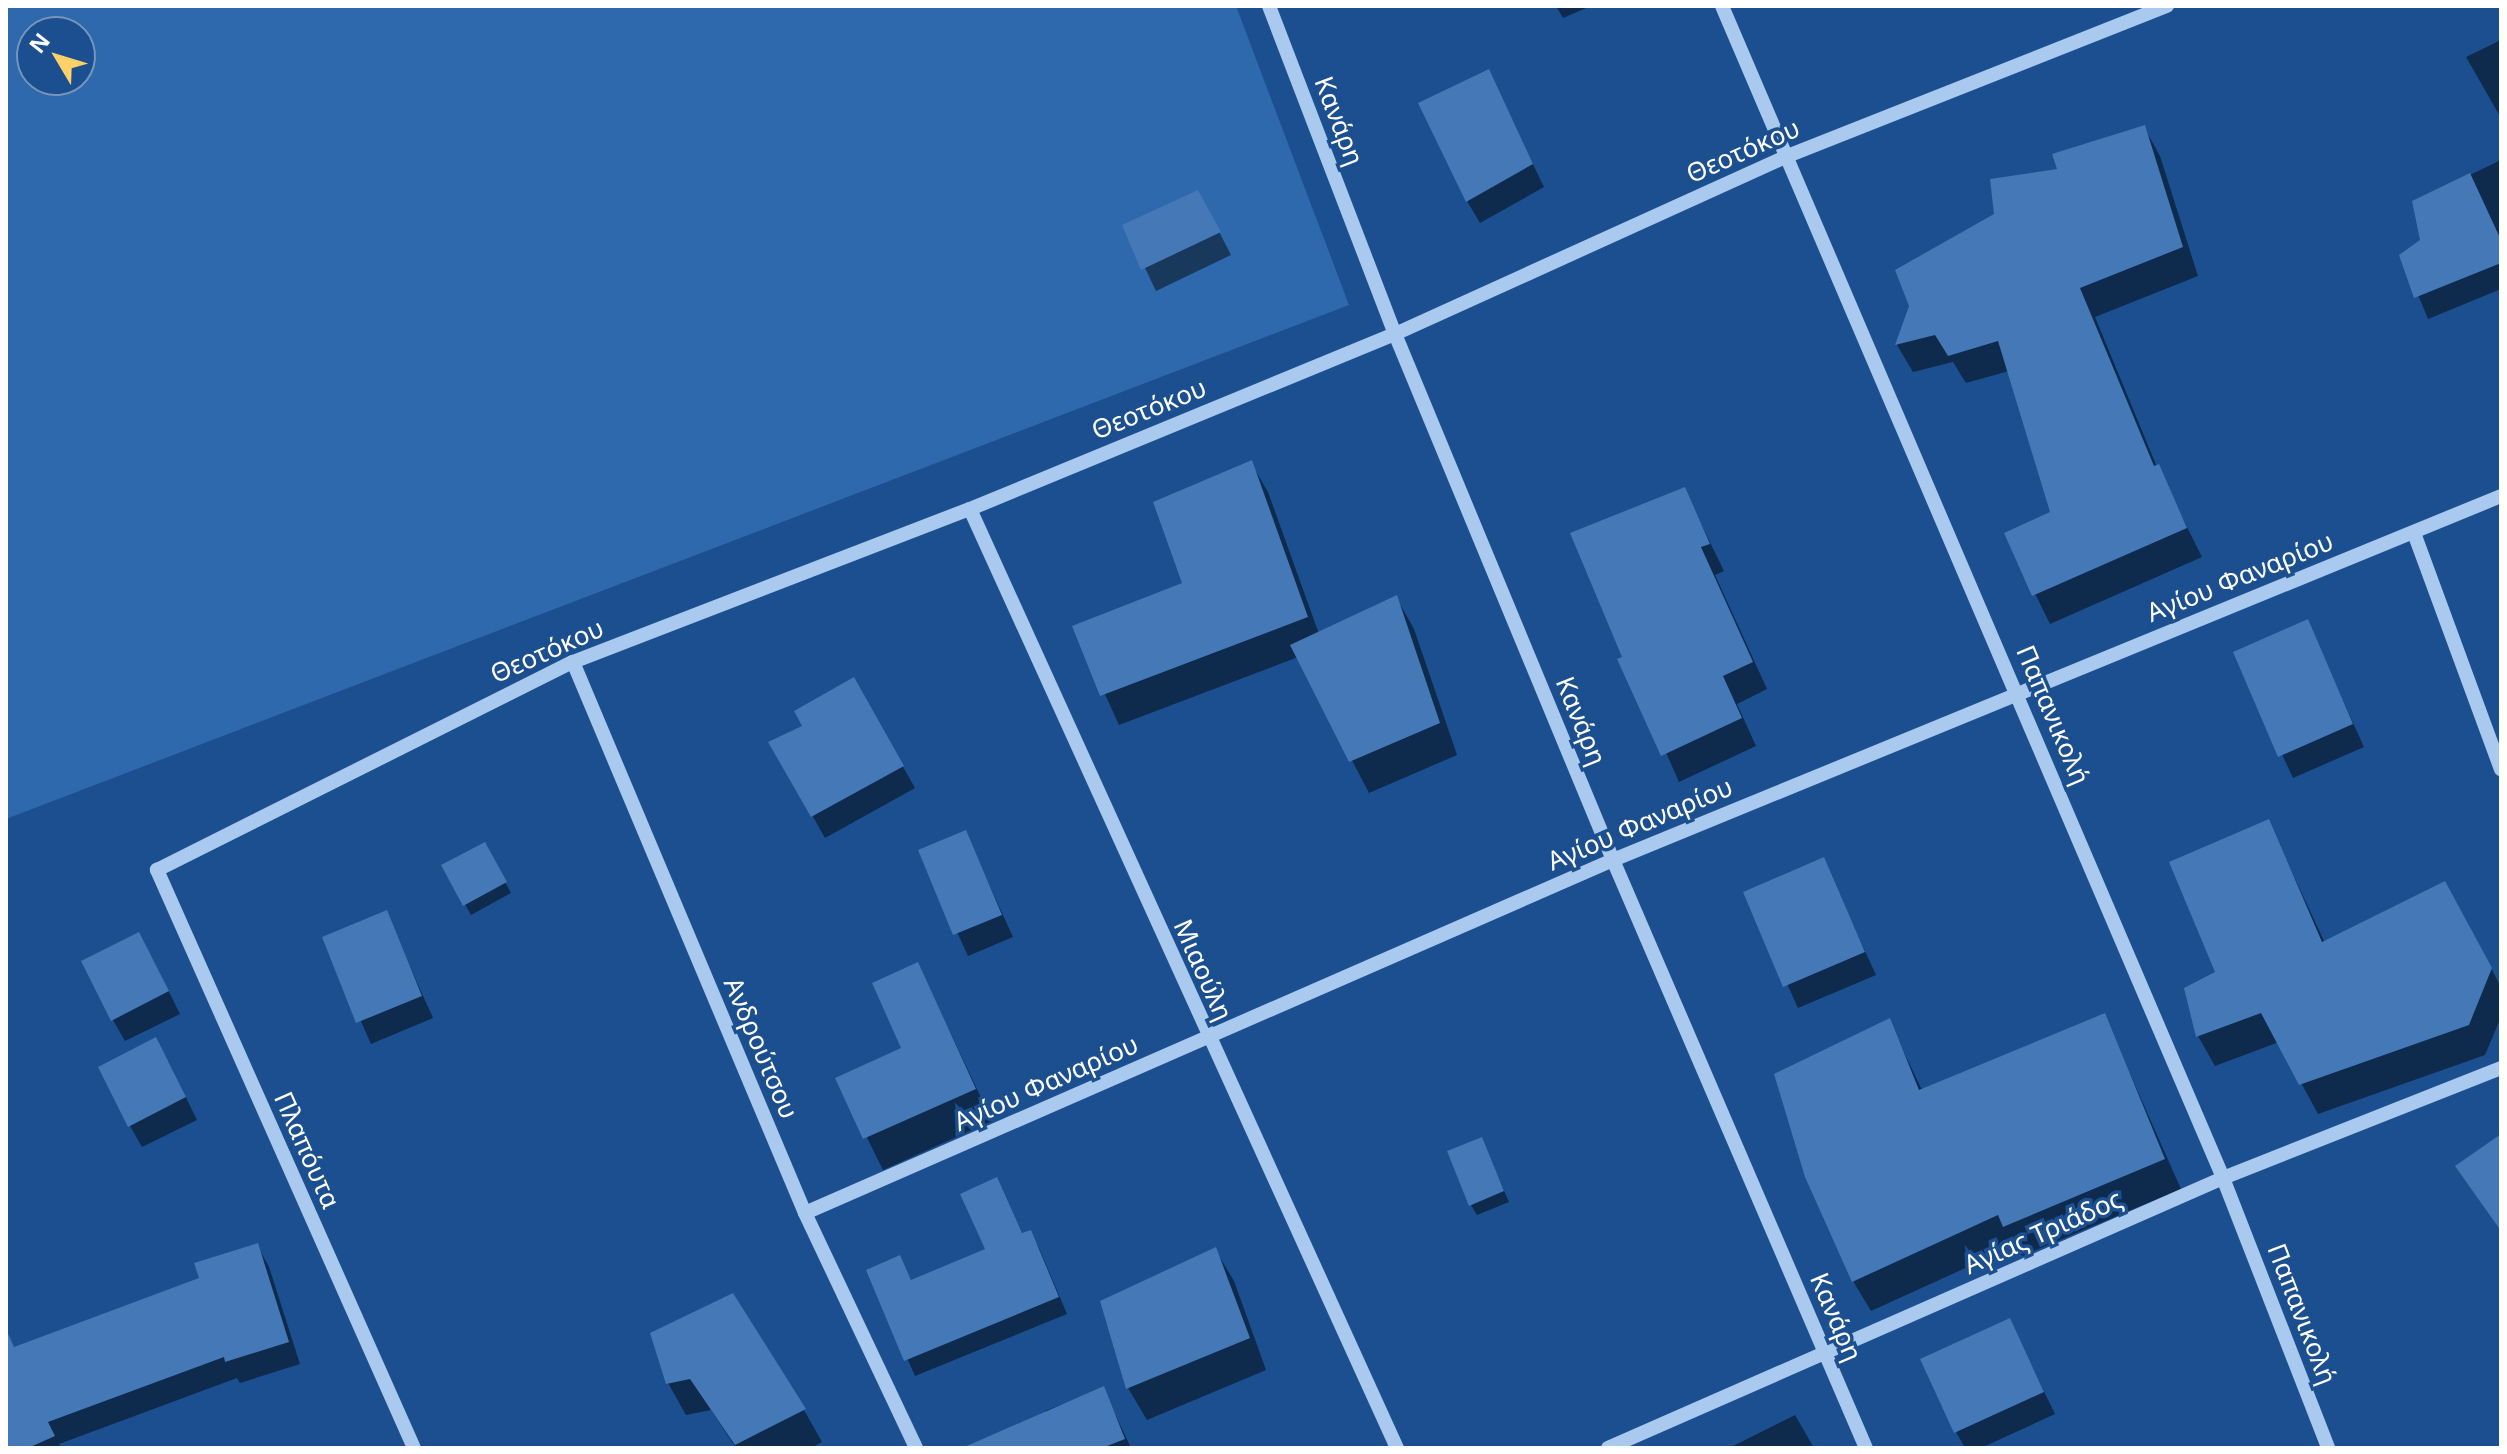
<!DOCTYPE html>
<html>
<head>
<meta charset="utf-8">
<style>
	body { margin:0 }
	#map { position:relative; width:2507px; height:1454px; overflow:hidden; background:#1b4f8f; font-family:"Noto Sans",sans-serif }
	div>[style] { position:absolute }
	.green>* { inset:0; background:#2e69ad }
	.shadow>* { inset:0; background:#0007 }
	.building>* { inset:0; background:#4478b7 }
	.minor>* { height:14px; margin:-7px; padding:0 7px; transform-origin:7px; border-radius:7px; background:#a9c9ee }
	span { translate:-50% -50%; white-space:nowrap; text-align:center; line-height:1.15; -webkit-text-stroke:7px #1b4f8f; paint-order:stroke }
	.street-label { font-size:26px; color:#fff }
	.frame { position:absolute; inset:0; border:8px solid #fff; pointer-events:none }
	.north { position:absolute; left:16px; top:16px; width:80px; height:80px; box-sizing:border-box; background:#1b4f8f; border:2px solid #7695bc; border-radius:50%; rotate:308deg; font-size:22px; font-weight:700; line-height:32px; text-align:center; color:#fff }
	.north::after { content:''; display:block; margin:auto; width:28px; height:36px; background:#ffd166; clip-path:polygon(50% 0,100% 100%,50% 72%,0 100%) }
</style>
</head>
<body>
<div id="map">
	<div class="green">
		<i style="clip-path:polygon(evenodd,6px 6px,1236px 6px,1349px 305px,6px 819px,6px 6px,32px 32px,80px 32px,80px 80px,32px 80px,32px 32px)"></i>
	</div>
	<div class="shadow">
		<i style="clip-path:polygon(1556px 6px,1591px 6px,1563px 18px)"></i>
		<i style="clip-path:polygon(2501px 40px,2501px 118px,2466px 57px)"></i>
		<i style="clip-path:polygon(1488px 72px,1544px 187px,1480px 223px,1467px 201px)"></i>
		<i style="clip-path:polygon(2144px 127px,2160px 156px,2198px 276px,2095px 317px,2157px 467px,2202px 557px,2050px 624px,2006px 534px,2053px 513px,2009px 371px,1966px 383px,1953px 362px,1913px 372px,1897px 345px,1911px 306px,1996px 215px,2060px 170px)"></i>
		<i style="clip-path:polygon(2501px 160px,2501px 289px,2428px 319px,2402px 256px,2422px 240px,2414px 202px)"></i>
		<i style="clip-path:polygon(1210px 214px,1231px 255px,1156px 291px,1125px 226px)"></i>
		<i style="clip-path:polygon(1251px 463px,1268px 492px,1319px 634px,1396px 597px,1414px 629px,1457px 755px,1369px 793px,1298px 657px,1119px 725px,1075px 628px,1184px 584px)"></i>
		<i style="clip-path:polygon(1684px 489px,1724px 571px,1715px 575px,1767px 689px,1737px 704px,1756px 746px,1679px 782px,1624px 658px)"></i>
		<i style="clip-path:polygon(2307px 622px,2364px 747px,2293px 778px,2235px 653px)"></i>
		<i style="clip-path:polygon(854px 680px,915px 788px,825px 838px,771px 742px,805px 727px)"></i>
		<i style="clip-path:polygon(2268px 821px,2325px 943px,2462px 913px,2501px 987px,2501px 1017px,2485px 1055px,2318px 1114px,2279px 1042px,2215px 1066px,2198px 1036px,2186px 989px,2218px 972px)"></i>
		<i style="clip-path:polygon(965px 832px,1013px 937px,968px 956px,920px 851px)"></i>
		<i style="clip-path:polygon(484px 844px,511px 893px,471px 915px,444px 866px)"></i>
		<i style="clip-path:polygon(1823px 860px,1876px 975px,1798px 1008px,1746px 893px)"></i>
		<i style="clip-path:polygon(386px 913px,433px 1018px,371px 1044px,324px 938px)"></i>
		<i style="clip-path:polygon(151px 956px,180px 1014px,125px 1041px,113px 1020px)"></i>
		<i style="clip-path:polygon(918px 964px,992px 1121px,883px 1170px,838px 1079px,904px 1049px)"></i>
		<i style="clip-path:polygon(2104px 1015px,2181px 1189px,2022px 1256px,2016px 1245px,1871px 1311px,1853px 1281px,1889px 1021px,1922px 1090px)"></i>
		<i style="clip-path:polygon(168px 1061px,197px 1120px,142px 1147px,130px 1126px)"></i>
		<i style="clip-path:polygon(1481px 1139px,1509px 1202px,1477px 1215px,1471px 1205px)"></i>
		<i style="clip-path:polygon(996px 1180px,1023px 1235px,1030px 1232px,1039px 1248px,1067px 1314px,915px 1376px,869px 1271px,900px 1258px,912px 1282px,987px 1250px)"></i>
		<i style="clip-path:polygon(257px 1245px,269px 1267px,300px 1364px,240px 1383px,237px 1378px,59px 1444px,61px 1448px,6px 1448px,6px 1346px,14px 1349px,201px 1280px)"></i>
		<i style="clip-path:polygon(1215px 1249px,1234px 1281px,1266px 1370px,1147px 1420px,1128px 1388px,1102px 1302px)"></i>
		<i style="clip-path:polygon(732px 1295px,804px 1410px,822px 1442px,811px 1448px,736px 1448px,711px 1410px,686px 1415px,668px 1383px)"></i>
		<i style="clip-path:polygon(2009px 1320px,2055px 1414px,1981px 1448px,1965px 1448px,1956px 1432px)"></i>
		<i style="clip-path:polygon(1103px 1388px,1131px 1448px,1060px 1448px,1045px 1411px)"></i>
		<i style="clip-path:polygon(1795px 1415px,1814px 1448px,1729px 1448px)"></i>
	</div>
	<div class="building">
		<i style="clip-path:polygon(1489px 69px,1533px 164px,1466px 202px,1418px 103px)"></i>
		<i style="clip-path:polygon(2145px 125px,2183px 247px,2080px 288px,2154px 466px,2159px 464px,2187px 528px,2032px 596px,2004px 533px,2050px 512px,1998px 341px,1948px 356px,1935px 335px,1895px 345px,1909px 306px,1895px 270px,1994px 214px,1990px 179px,2057px 169px,2052px 154px)"></i>
		<i style="clip-path:polygon(2470px 173px,2501px 240px,2501px 263px,2414px 298px,2399px 255px,2420px 240px,2412px 201px)"></i>
		<i style="clip-path:polygon(1198px 190px,1221px 232px,1141px 270px,1122px 225px)"></i>
		<i style="clip-path:polygon(1252px 460px,1308px 617px,1100px 696px,1072px 626px,1182px 583px,1153px 502px)"></i>
		<i style="clip-path:polygon(1685px 487px,1710px 544px,1701px 547px,1753px 662px,1723px 676px,1742px 718px,1661px 756px,1617px 659px,1622px 657px,1570px 533px)"></i>
		<i style="clip-path:polygon(1397px 595px,1440px 723px,1349px 762px,1290px 645px)"></i>
		<i style="clip-path:polygon(2308px 619px,2353px 724px,2278px 757px,2233px 652px)"></i>
		<i style="clip-path:polygon(854px 677px,904px 766px,811px 817px,768px 742px,802px 726px,794px 711px)"></i>
		<i style="clip-path:polygon(2269px 819px,2322px 942px,2445px 881px,2492px 968px,2469px 1025px,2299px 1085px,2261px 1013px,2196px 1037px,2184px 988px,2215px 972px,2169px 862px)"></i>
		<i style="clip-path:polygon(966px 830px,1002px 915px,953px 935px,918px 850px)"></i>
		<i style="clip-path:polygon(485px 842px,507px 882px,463px 906px,441px 865px)"></i>
		<i style="clip-path:polygon(1824px 857px,1865px 952px,1783px 987px,1743px 892px)"></i>
		<i style="clip-path:polygon(387px 910px,422px 996px,356px 1023px,322px 937px)"></i>
		<i style="clip-path:polygon(139px 932px,169px 991px,111px 1021px,81px 961px)"></i>
		<i style="clip-path:polygon(918px 962px,976px 1089px,863px 1139px,835px 1078px,901px 1048px,872px 983px)"></i>
		<i style="clip-path:polygon(2105px 1013px,2165px 1159px,2003px 1227px,1998px 1215px,1852px 1282px,1805px 1177px,1774px 1074px,1890px 1018px,1919px 1090px)"></i>
		<i style="clip-path:polygon(156px 1037px,186px 1097px,128px 1127px,98px 1067px)"></i>
		<i style="clip-path:polygon(2501px 1134px,2501px 1231px,2455px 1166px)"></i>
		<i style="clip-path:polygon(1482px 1137px,1504px 1191px,1469px 1206px,1447px 1151px)"></i>
		<i style="clip-path:polygon(997px 1177px,1022px 1233px,1031px 1230px,1059px 1297px,904px 1361px,866px 1270px,900px 1255px,911px 1280px,985px 1249px,960px 1194px)"></i>
		<i style="clip-path:polygon(258px 1243px,289px 1342px,225px 1362px,224px 1357px,48px 1422px,55px 1436px,28px 1448px,6px 1448px,6px 1329px,14px 1347px,199px 1278px,194px 1263px)"></i>
		<i style="clip-path:polygon(1216px 1247px,1250px 1338px,1126px 1389px,1100px 1301px)"></i>
		<i style="clip-path:polygon(733px 1293px,806px 1409px,735px 1445px,690px 1379px,666px 1384px,650px 1333px)"></i>
		<i style="clip-path:polygon(2010px 1318px,2044px 1392px,1954px 1433px,1920px 1359px)"></i>
		<i style="clip-path:polygon(1104px 1386px,1125px 1439px,1102px 1448px,962px 1448px)"></i>
	</div>
	<div class="minor">
		<i style="left:1269px;top:6px;width:351px;rotate:69deg"></i>
		<i style="left:1395px;top:334px;width:569px;rotate:67.49deg"></i>
		<i style="left:1613px;top:860px;width:640px;rotate:66.72deg"></i>
		<i style="left:1722px;top:6px;width:1275px;rotate:66.85deg"></i>
		<i style="left:2223px;top:1178px;width:290px;rotate:68.7deg"></i>
		<i style="left:970px;top:509px;width:1032px;rotate:65.55deg"></i>
		<i style="left:2414px;top:533px;width:252px;rotate:69.8deg"></i>
		<i style="left:573px;top:662px;width:598px;rotate:67.17deg"></i>
		<i style="left:805px;top:1213px;width:260px;rotate:64.7deg"></i>
		<i style="left:805px;top:1213px;width:882px;rotate:-23.6deg"></i>
		<i style="left:1613px;top:860px;width:960px;rotate:-22.29deg"></i>
		<i style="left:414px;top:1448px;width:633px;rotate:-113.97deg"></i>
		<i style="left:157px;top:870px;width:465px;rotate:-26.6deg"></i>
		<i style="left:573px;top:662px;width:425px;rotate:-21.1deg"></i>
		<i style="left:970px;top:509px;width:460px;rotate:-22.4deg"></i>
		<i style="left:1395px;top:334px;width:428px;rotate:-24.4deg"></i>
		<i style="left:1785px;top:157px;width:411px;rotate:-21.6deg"></i>
		<i style="left:1608px;top:1448px;width:672px;rotate:-23.7deg"></i>
		<i style="left:2223px;top:1178px;width:299px;rotate:-21.6deg"></i>
	</div>
	<div class="street-label">
		<span style="left:1339px;top:121px;rotate:69deg">Κανάρη</span>
		<span style="left:1743px;top:151px;rotate:-24deg">Θεοτόκου</span>
		<span style="left:1149px;top:409px;rotate:-22deg">Θεοτόκου</span>
		<span style="left:2240px;top:577px;rotate:-22deg">Αγίου Φαναρίου</span>
		<span style="left:547px;top:651px;rotate:-24deg">Θεοτόκου</span>
		<span style="left:2053px;top:715px;rotate:67deg">Παπανικολή</span>
		<span style="left:1581px;top:721px;rotate:68deg">Κανάρη</span>
		<span style="left:1640px;top:824px;rotate:-23deg">Αγίου Φαναρίου</span>
		<span style="left:1203px;top:970px;rotate:66deg">Μιαούλη</span>
		<span style="left:761px;top:1048px;rotate:67deg">Ανδρούτσου</span>
		<span style="left:1046px;top:1083px;rotate:-24deg">Αγίου Φαναρίου</span>
		<span style="left:307px;top:1150px;rotate:66deg">Πλαπόυτα</span>
		<span style="left:2043px;top:1232px;rotate:-24deg">Αγίας Τριάδος</span>
		<span style="left:2302px;top:1314px;rotate:69deg">Παπανικολή</span>
		<span style="left:1836px;top:1317px;rotate:67deg">Κανάρη</span>
	</div>
	<div class="frame"></div>
	<div class="north">N</div>
</div>
</body>
</html>
